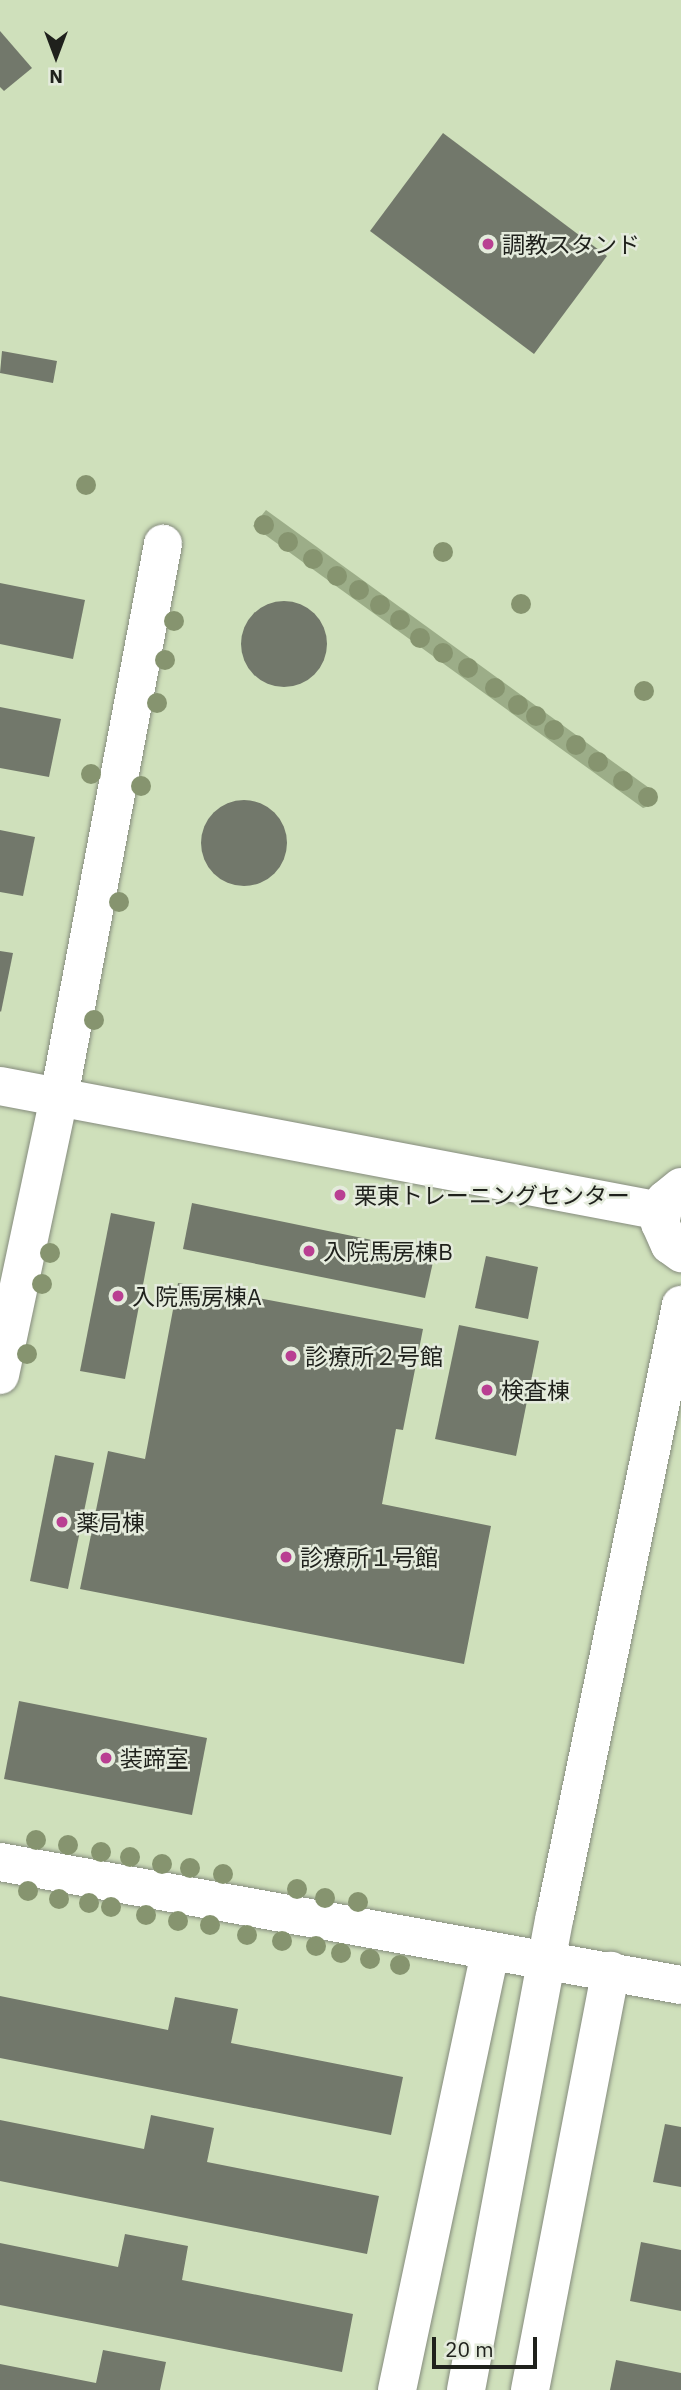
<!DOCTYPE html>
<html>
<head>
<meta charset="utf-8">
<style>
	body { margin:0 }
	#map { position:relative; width:681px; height:2390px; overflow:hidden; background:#e4ebdc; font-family:"IBM Plex Sans","Noto Sans JP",sans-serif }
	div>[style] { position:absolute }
	.green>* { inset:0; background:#cfe0bb }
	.forest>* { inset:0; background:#9cad88 }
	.building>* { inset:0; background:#72786b }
	.round { border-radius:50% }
	.roads { filter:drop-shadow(0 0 2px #858b7d) drop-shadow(0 0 2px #858b7d) }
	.minor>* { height:38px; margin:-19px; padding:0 19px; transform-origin:19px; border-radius:19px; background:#fff }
	.trees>* { width:20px; height:20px; margin:-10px; border-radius:50%; background:#86946f }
	.dots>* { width:19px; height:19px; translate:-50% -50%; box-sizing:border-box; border:4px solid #e4ebdc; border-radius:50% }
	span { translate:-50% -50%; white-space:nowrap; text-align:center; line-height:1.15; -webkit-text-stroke:5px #e4ebdc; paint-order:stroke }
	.poi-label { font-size:23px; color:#1f211c }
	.left { translate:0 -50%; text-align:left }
	.north { position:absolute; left:21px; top:21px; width:70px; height:70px; -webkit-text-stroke:5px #e4ebdc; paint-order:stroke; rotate:180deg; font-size:19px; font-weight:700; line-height:28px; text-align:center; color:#1f211c }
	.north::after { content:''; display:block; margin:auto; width:24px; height:32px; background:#1f211c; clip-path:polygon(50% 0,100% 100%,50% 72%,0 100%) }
	.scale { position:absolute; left:432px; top:2337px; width:105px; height:32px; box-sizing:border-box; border:4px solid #1f211c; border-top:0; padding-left:9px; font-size:21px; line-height:24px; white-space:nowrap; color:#1f211c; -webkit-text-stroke:5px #e4ebdc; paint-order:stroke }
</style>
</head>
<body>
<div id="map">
	<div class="green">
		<i style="clip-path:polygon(0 0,681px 0,681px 2390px,0 2390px)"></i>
	</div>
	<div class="forest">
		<i style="clip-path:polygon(266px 510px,656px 793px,652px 805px,643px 808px,253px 526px)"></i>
	</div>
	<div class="building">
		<i style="clip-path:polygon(0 31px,32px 68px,4px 91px,0 87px)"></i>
		<i style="clip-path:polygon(443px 133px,607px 256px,534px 354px,370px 231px)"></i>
		<i style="clip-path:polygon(2px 351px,57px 361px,53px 383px,0 373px)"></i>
		<i style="clip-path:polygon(0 583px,85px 600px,73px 659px,0 644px)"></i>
		<i class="round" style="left:241px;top:601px;width:86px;height:86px"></i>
		<i style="clip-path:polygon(0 707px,61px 719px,49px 777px,0 768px)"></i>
		<i class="round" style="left:201px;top:800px;width:86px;height:86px"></i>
		<i style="clip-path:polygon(0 830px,35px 837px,23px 896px,0 892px)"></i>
		<i style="clip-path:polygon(0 951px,13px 953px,1px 1012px,0 1011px)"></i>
		<i style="clip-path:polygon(192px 1203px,435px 1253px,425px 1298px,183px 1249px)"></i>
		<i style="clip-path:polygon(111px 1213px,155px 1222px,125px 1379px,80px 1371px)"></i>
		<i style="clip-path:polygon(486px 1256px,538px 1267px,528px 1319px,475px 1308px)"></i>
		<i style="clip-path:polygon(178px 1283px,423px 1329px,403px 1430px,396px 1429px,382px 1504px,491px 1526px,464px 1664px,80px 1589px,108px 1451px,145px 1459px)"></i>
		<i style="clip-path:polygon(459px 1325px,539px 1341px,516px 1456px,435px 1439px)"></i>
		<i style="clip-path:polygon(55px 1455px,94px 1463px,68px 1589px,30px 1581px)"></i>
		<i style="clip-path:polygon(19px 1701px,207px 1738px,192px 1815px,4px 1779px)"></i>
		<i style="clip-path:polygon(0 1996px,168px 2030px,175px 1997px,238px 2009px,231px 2043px,403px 2077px,391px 2135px,0 2058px)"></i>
		<i style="clip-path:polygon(151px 2115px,214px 2128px,207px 2162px,379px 2196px,367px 2254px,0 2181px,0 2120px,144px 2149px)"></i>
		<i style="clip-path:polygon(665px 2124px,681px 2127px,681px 2187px,653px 2182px)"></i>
		<i style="clip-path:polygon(125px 2234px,188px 2246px,182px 2280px,353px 2314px,342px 2372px,0 2305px,0 2243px,118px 2267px)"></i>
		<i style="clip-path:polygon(641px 2242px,681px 2250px,681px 2311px,630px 2301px)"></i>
		<i style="clip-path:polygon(103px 2350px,166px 2362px,160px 2390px,0 2390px,0 2364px,96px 2383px)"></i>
		<i style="clip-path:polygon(616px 2360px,681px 2373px,681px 2390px,610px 2390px)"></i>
	</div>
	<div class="roads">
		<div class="minor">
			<i style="left:0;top:1086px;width:673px;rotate:10.71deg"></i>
			<i style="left:681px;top:1187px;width:21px;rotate:141deg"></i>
			<i style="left:665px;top:1200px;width:24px;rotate:102deg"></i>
			<i style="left:660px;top:1223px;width:24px;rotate:66deg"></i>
			<i style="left:670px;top:1245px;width:14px;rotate:36deg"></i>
			<i style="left:0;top:1375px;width:284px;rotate:-78deg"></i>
			<i style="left:59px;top:1097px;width:563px;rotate:-79.35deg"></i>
			<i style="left:0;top:1862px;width:692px;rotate:10.24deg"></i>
			<i style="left:397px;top:2390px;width:449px;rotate:-78deg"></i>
			<i style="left:466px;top:2390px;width:482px;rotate:-79.4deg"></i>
			<i style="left:555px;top:1916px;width:624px;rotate:-78.35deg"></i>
			<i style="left:530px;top:2390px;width:427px;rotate:-79.1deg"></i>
		</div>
	</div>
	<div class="trees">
		<i style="left:86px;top:485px"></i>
		<i style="left:264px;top:525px"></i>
		<i style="left:288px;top:542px"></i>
		<i style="left:443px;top:552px"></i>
		<i style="left:313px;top:559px"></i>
		<i style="left:337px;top:576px"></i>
		<i style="left:359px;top:590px"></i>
		<i style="left:521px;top:604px"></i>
		<i style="left:380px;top:605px"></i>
		<i style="left:400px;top:620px"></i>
		<i style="left:174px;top:621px"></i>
		<i style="left:420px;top:638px"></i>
		<i style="left:443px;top:653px"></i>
		<i style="left:165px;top:660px"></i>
		<i style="left:468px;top:668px"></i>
		<i style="left:495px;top:688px"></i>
		<i style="left:644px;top:691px"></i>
		<i style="left:157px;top:703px"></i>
		<i style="left:518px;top:705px"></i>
		<i style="left:536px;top:716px"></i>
		<i style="left:554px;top:730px"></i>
		<i style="left:576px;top:745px"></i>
		<i style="left:598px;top:762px"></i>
		<i style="left:91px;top:774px"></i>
		<i style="left:623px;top:781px"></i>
		<i style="left:141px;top:786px"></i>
		<i style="left:648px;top:797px"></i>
		<i style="left:119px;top:902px"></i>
		<i style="left:94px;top:1020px"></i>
		<i style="left:50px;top:1253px"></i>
		<i style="left:42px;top:1284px"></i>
		<i style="left:27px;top:1354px"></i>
		<i style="left:36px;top:1840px"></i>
		<i style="left:68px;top:1845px"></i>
		<i style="left:101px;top:1852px"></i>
		<i style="left:130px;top:1857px"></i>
		<i style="left:162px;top:1864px"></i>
		<i style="left:190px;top:1868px"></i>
		<i style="left:223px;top:1874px"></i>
		<i style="left:297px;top:1889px"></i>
		<i style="left:28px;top:1891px"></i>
		<i style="left:325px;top:1898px"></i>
		<i style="left:59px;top:1899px"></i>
		<i style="left:358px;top:1902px"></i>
		<i style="left:89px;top:1903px"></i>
		<i style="left:111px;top:1907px"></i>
		<i style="left:146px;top:1915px"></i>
		<i style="left:178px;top:1921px"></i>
		<i style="left:210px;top:1925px"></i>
		<i style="left:247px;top:1935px"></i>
		<i style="left:282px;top:1941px"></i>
		<i style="left:316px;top:1946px"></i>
		<i style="left:341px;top:1953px"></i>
		<i style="left:370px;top:1959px"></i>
		<i style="left:400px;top:1965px"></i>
	</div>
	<div class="dots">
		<i style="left:488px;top:244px;background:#b93f92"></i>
		<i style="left:340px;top:1195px;background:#b93f92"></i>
		<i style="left:309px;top:1251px;background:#b93f92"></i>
		<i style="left:118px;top:1296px;background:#b93f92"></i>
		<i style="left:291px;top:1356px;background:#b93f92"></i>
		<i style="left:487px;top:1390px;background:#b93f92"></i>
		<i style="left:62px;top:1522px;background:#b93f92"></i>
		<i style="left:286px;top:1557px;background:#b93f92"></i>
		<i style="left:106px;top:1758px;background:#b93f92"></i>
	</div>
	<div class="poi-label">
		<span class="left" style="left:502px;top:244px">調教スタンド</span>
		<span class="left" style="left:354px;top:1195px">栗東トレーニングセンター</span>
		<span class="left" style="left:323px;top:1251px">入院馬房棟B</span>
		<span class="left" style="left:132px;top:1296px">入院馬房棟A</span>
		<span class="left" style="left:305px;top:1356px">診療所２号館</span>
		<span class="left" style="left:501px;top:1390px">検査棟</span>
		<span class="left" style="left:76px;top:1522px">薬局棟</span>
		<span class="left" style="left:300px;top:1557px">診療所１号館</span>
		<span class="left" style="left:120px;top:1758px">装蹄室</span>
	</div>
	<div class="north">N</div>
	<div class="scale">20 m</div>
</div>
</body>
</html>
